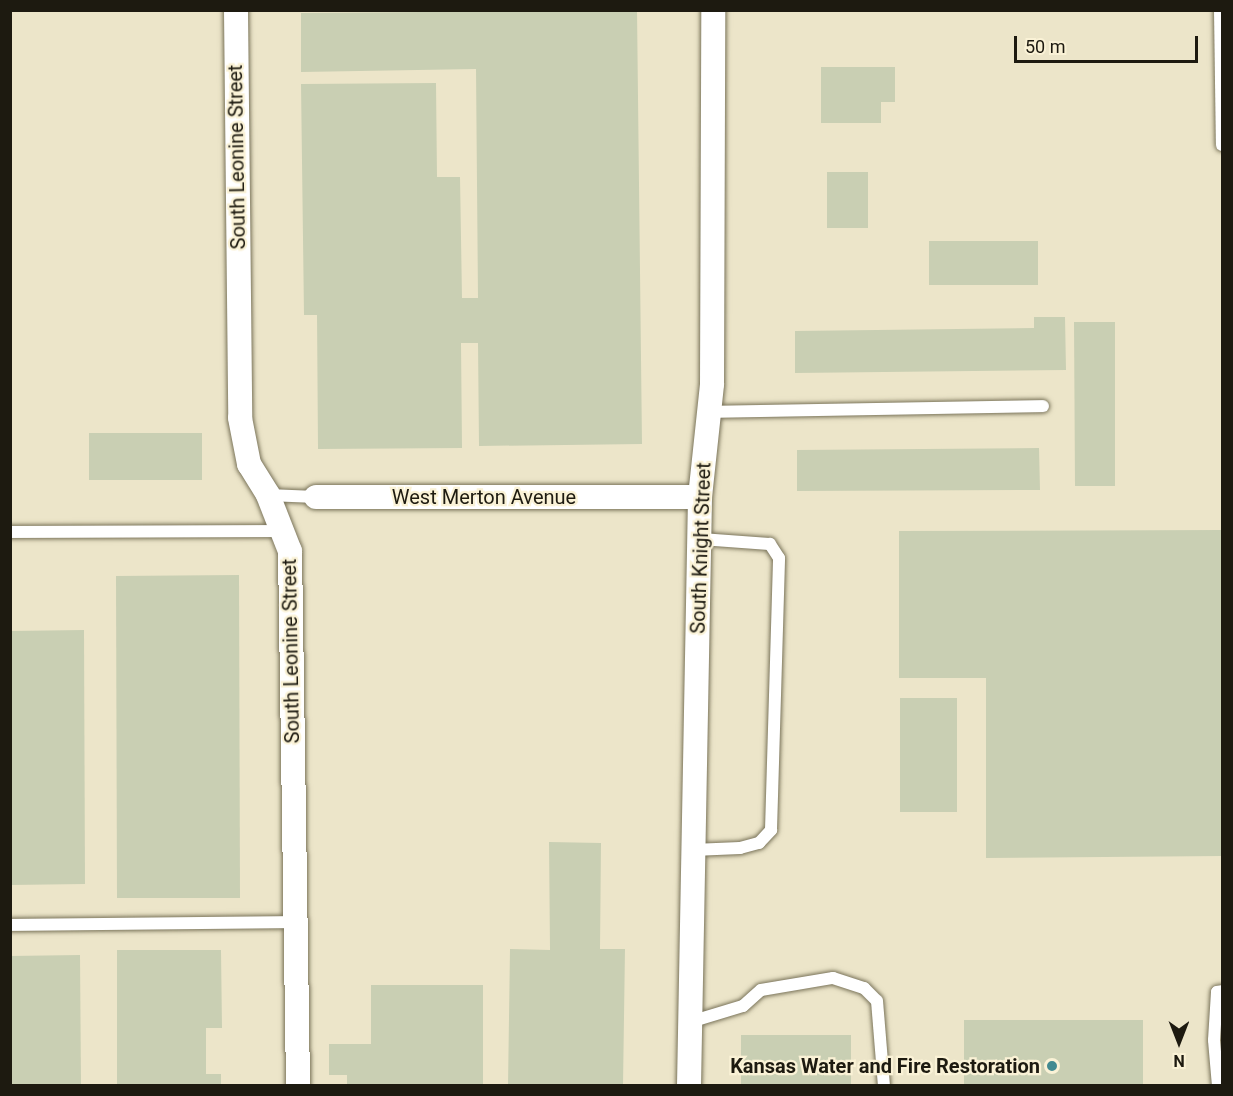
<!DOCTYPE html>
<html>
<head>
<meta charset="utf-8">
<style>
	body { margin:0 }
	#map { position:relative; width:1233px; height:1096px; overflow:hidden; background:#ece5c9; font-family:Roboto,sans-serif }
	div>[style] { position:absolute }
	.building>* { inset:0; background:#c9cfb3 }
	.roads { filter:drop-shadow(0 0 2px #7a745a) drop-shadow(0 0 2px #7a745a) }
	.lane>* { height:12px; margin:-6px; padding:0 6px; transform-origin:6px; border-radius:6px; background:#fff }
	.street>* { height:24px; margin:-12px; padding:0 12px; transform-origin:12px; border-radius:12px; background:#fff }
	.dots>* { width:16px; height:16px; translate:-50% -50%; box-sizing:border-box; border:3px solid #faf2d6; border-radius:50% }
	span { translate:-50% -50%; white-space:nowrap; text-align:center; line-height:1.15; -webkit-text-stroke:4.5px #faf2d6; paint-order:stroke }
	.street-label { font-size:20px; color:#1d1a10 }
	.poi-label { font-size:20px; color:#1d1a10; font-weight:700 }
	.right { translate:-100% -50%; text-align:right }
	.frame { position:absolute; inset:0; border:12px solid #1d1a10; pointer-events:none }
	.north { position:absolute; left:1149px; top:1012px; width:60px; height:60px; -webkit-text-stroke:4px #faf2d6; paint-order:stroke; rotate:180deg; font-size:16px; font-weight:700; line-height:24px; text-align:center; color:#1d1a10 }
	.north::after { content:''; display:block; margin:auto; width:21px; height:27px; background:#1d1a10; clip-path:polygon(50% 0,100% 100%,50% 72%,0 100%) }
	.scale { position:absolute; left:1014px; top:36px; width:184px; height:27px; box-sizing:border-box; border:3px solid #1d1a10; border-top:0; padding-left:8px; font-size:18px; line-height:21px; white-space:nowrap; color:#1d1a10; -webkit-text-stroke:4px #faf2d6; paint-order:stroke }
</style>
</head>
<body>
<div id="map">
	<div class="building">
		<i style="clip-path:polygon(637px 10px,642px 444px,479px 446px,478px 343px,461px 343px,462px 448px,318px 449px,317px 315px,304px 315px,301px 84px,436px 83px,437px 177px,460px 177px,462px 298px,478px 298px,476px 69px,301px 72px,301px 13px)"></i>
		<i style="clip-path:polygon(821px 67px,895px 67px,895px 102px,881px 102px,881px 123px,821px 123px)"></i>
		<i style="clip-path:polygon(827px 172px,868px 172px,868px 228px,827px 228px)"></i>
		<i style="clip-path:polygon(929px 241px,1038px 241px,1038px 285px,929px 285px)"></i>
		<i style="clip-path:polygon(1034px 317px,1065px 317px,1066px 370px,795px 373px,795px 331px,1034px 328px)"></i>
		<i style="clip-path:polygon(1074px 322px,1115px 322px,1115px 486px,1075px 486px)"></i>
		<i style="clip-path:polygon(89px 433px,202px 433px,202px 480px,89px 480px)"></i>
		<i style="clip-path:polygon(1039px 448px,1040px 490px,797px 491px,797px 450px)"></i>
		<i style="clip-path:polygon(1222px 530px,1222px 856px,986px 858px,986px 678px,899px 678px,899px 531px)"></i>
		<i style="clip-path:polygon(239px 575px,240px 898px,117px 898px,116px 576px)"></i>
		<i style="clip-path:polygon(84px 630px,85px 884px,10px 885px,10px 631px)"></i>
		<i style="clip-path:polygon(900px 698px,957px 698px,957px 812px,900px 812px)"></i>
		<i style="clip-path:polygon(549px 842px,601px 843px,600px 949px,625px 949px,623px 1086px,508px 1086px,510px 949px,550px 950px)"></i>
		<i style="clip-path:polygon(117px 950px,221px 950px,222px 1028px,206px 1028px,206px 1074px,221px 1074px,221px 1086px,117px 1086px)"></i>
		<i style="clip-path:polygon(80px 955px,81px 1086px,10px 1086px,10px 956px)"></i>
		<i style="clip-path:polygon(371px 985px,483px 985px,483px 1086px,347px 1086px,347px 1075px,329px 1075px,329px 1044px,371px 1044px)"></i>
		<i style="clip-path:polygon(964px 1020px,1143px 1020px,1143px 1086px,964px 1086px)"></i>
		<i style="clip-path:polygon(741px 1035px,851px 1035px,851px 1086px,741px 1086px)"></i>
	</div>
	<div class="roads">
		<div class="lane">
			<i style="left:1220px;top:10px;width:135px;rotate:89.2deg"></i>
			<i style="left:709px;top:412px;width:334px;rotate:-1deg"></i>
			<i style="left:268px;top:495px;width:48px;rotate:2.4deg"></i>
			<i style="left:10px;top:532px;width:272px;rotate:-0.2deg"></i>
			<i style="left:693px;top:850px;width:47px;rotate:-2.4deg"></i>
			<i style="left:740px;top:848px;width:20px;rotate:-15deg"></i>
			<i style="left:759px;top:843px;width:18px;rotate:-47deg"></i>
			<i style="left:771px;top:830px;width:272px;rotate:-88.3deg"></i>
			<i style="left:779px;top:558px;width:17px;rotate:-123deg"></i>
			<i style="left:770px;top:544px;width:70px;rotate:-175.9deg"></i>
			<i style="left:10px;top:925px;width:285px;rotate:-0.6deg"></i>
			<i style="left:690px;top:1022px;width:55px;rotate:-16.8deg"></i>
			<i style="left:743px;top:1006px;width:24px;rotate:-42deg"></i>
			<i style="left:761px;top:990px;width:73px;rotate:-9.5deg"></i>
			<i style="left:833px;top:978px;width:33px;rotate:18deg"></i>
			<i style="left:864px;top:988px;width:18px;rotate:45deg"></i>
			<i style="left:877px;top:1001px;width:85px;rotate:85.3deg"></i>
			<i style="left:1218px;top:1086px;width:46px;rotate:-95deg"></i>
			<i style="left:1214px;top:1040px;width:48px;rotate:-86.4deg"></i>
			<i style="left:1217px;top:992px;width:5px;rotate:-11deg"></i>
		</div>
		<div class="street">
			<i style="left:236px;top:10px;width:408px;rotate:89.4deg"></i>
			<i style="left:240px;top:418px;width:47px;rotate:78.9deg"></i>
			<i style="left:249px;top:464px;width:36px;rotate:58deg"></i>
			<i style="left:268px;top:495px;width:60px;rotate:68.6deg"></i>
			<i style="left:290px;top:551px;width:535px;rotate:89.14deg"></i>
			<i style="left:316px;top:497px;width:384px"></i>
			<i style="left:689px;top:1086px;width:589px;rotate:-88.93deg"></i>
			<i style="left:700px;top:497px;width:114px;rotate:-83.9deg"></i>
			<i style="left:712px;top:384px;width:374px;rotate:-89.8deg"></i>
		</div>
	</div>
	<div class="dots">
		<i style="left:1052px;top:1066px;background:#438b91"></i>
	</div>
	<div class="street-label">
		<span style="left:237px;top:157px;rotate:-91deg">South Leonine Street</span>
		<span style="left:484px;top:497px">West Merton Avenue</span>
		<span style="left:701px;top:548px;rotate:-88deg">South Knight Street</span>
		<span style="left:291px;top:651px;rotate:-91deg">South Leonine Street</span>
	</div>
	<div class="poi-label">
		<span class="right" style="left:1040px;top:1066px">Kansas Water and Fire Restoration</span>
	</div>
	<div class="frame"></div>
	<div class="north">N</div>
	<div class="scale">50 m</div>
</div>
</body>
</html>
